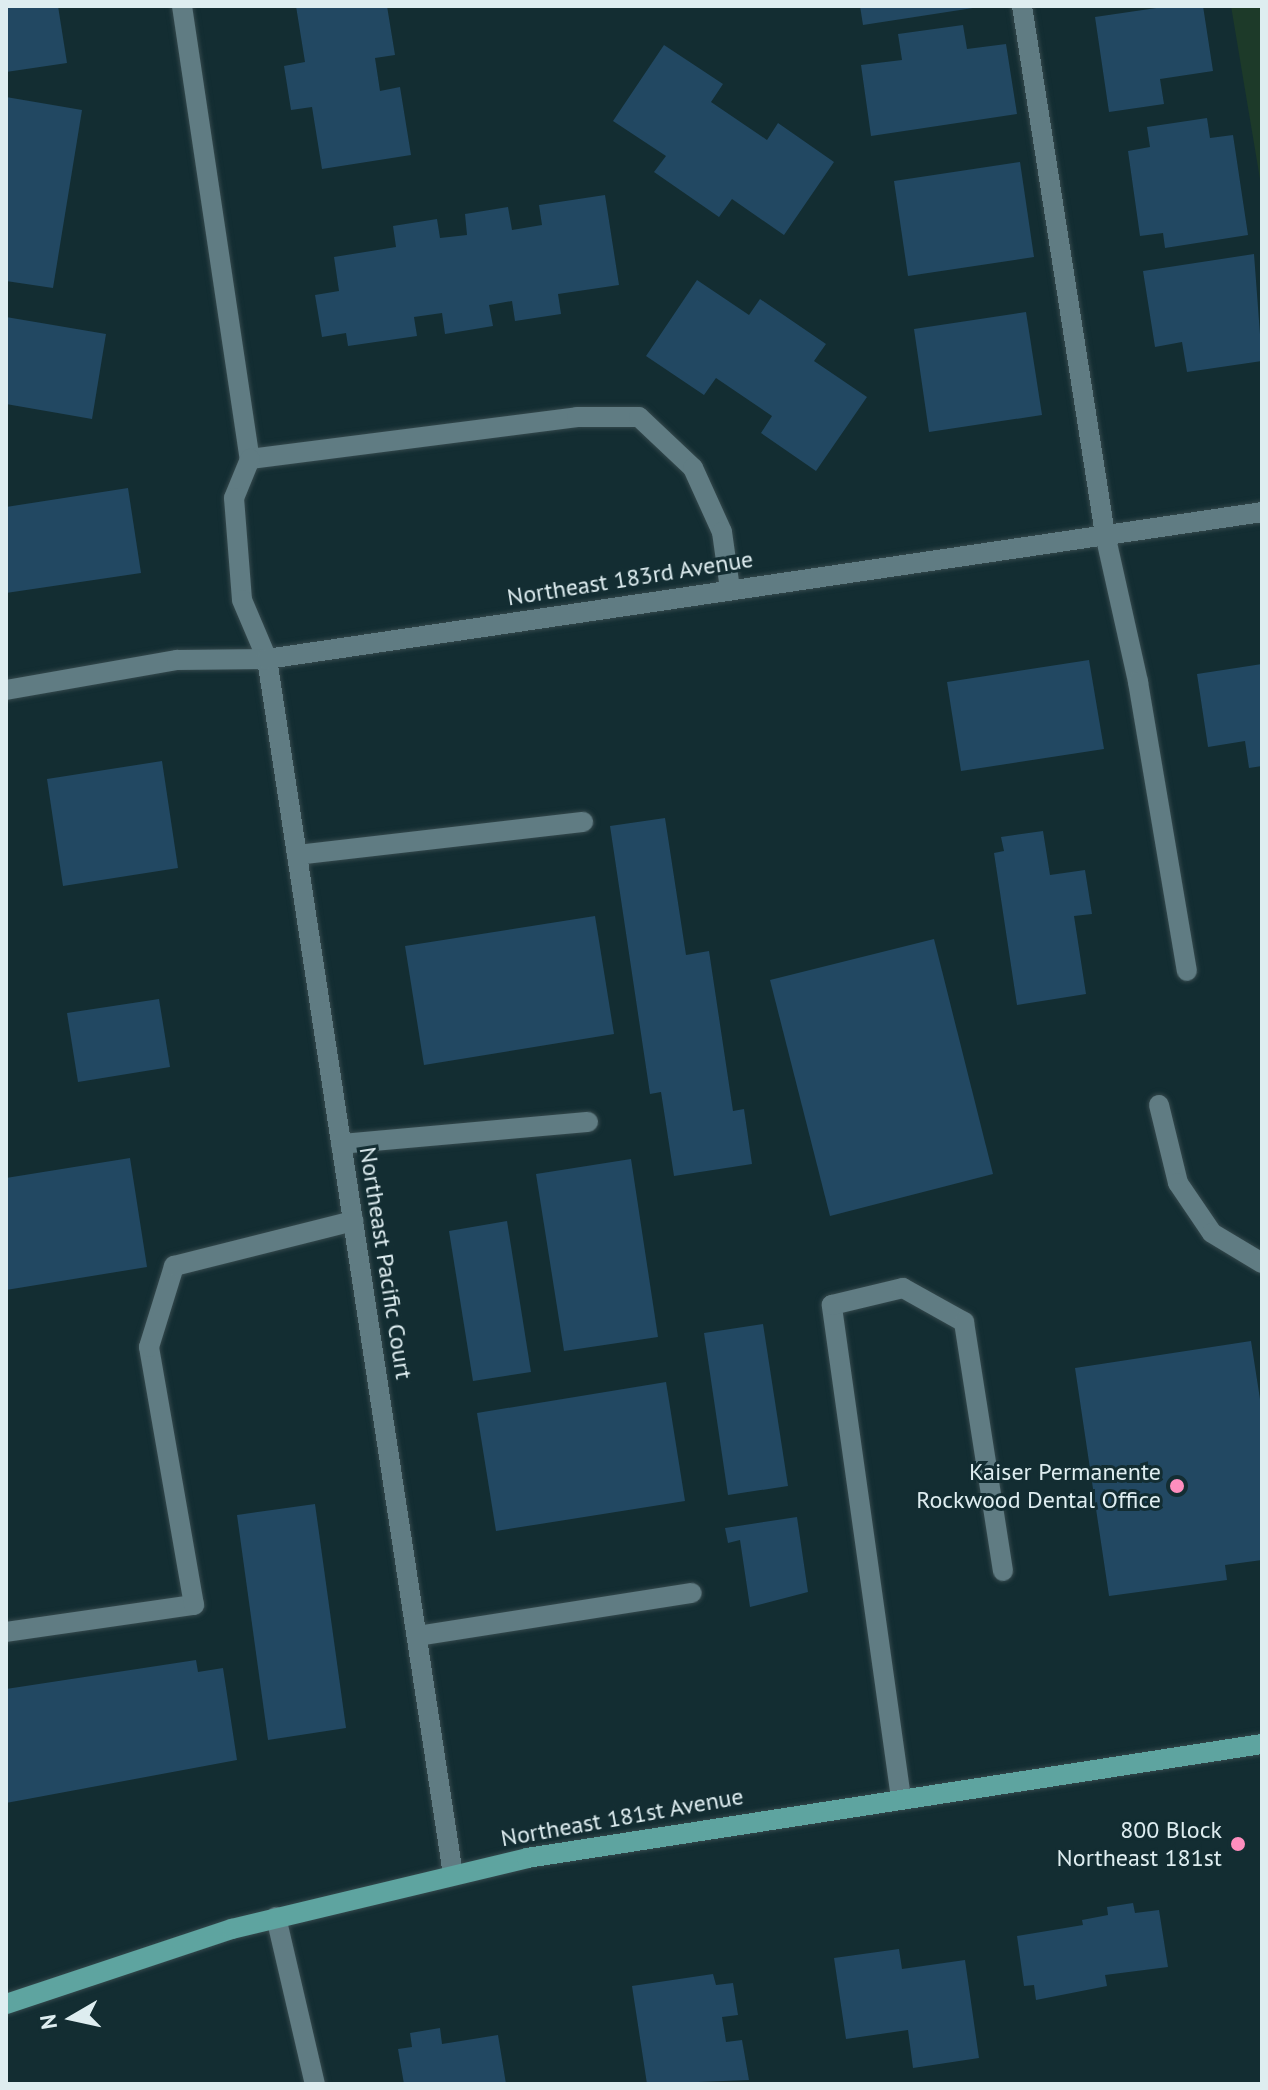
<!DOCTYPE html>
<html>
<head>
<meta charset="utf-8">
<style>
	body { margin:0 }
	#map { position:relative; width:1268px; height:2090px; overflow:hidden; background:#132d32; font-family:"PT Sans",sans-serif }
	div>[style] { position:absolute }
	.green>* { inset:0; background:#1d3a29 }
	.building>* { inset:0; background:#224862 }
	.roads { filter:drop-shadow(0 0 2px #35494d) drop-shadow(0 0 2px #35494d) }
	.service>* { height:20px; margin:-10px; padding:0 10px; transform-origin:10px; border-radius:10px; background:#607c83 }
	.minor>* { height:20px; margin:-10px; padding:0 10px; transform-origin:10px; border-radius:10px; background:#607c83 }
	.primary>* { height:20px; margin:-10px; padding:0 10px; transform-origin:10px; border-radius:10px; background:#5ea4a0 }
	.dots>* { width:22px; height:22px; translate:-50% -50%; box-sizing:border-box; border:4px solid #132d32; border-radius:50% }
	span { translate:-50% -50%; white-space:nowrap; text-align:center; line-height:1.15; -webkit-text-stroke:6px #132d32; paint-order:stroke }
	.street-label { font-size:24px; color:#deedf0 }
	.poi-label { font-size:24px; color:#deedf0 }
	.right { translate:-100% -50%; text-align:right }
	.frame { position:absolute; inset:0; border:8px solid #deedf0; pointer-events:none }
	.north { position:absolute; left:32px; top:1978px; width:80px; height:80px; -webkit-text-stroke:6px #132d32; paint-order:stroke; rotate:261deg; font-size:22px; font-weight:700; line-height:32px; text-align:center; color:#deedf0 }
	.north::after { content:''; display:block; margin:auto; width:28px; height:36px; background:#deedf0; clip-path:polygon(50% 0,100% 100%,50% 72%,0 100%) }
</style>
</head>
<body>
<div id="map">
	<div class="green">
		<i style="clip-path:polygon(1231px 6px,1262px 6px,1262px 191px)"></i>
	</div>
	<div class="building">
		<i style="clip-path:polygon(6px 6px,58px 6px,67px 63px,6px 72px)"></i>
		<i style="clip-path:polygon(296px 6px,387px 6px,395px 55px,375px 58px,380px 91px,400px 87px,411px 155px,322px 169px,312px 107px,291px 110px,284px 66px,305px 62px)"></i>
		<i style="clip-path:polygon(860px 6px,973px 6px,973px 8px,863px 25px)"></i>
		<i style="clip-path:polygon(1170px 6px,1203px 6px,1213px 71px,1160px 79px,1164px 104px,1109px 112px,1095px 17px)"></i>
		<i style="clip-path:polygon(963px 25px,967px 49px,1006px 44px,1017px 114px,871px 136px,861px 65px,902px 60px,898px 34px)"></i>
		<i style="clip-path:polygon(664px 45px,723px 84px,711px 102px,767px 140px,778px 123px,834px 162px,784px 235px,732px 199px,719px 217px,654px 172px,666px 156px,613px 121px)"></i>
		<i style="clip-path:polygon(6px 97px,82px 110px,53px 288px,6px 281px)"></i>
		<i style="clip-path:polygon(1207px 118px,1210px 138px,1233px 135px,1248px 235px,1165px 248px,1163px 233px,1140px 236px,1128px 151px,1150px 147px,1147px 127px)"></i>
		<i style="clip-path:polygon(1020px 162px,1034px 257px,908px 276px,894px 181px)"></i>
		<i style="clip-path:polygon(605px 195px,619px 285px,558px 294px,561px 314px,515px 321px,512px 301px,489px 305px,493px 326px,445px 334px,442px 313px,414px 317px,417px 336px,348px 346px,346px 333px,322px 337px,315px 295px,339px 291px,334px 257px,396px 247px,393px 226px,437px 219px,440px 238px,467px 235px,465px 214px,508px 207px,512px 230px,542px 225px,539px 205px)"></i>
		<i style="clip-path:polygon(1254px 254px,1262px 361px,1187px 372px,1182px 342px,1155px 347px,1143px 271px)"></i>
		<i style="clip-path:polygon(697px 280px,749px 315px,760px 299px,826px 344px,814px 361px,867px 397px,816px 471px,761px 433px,772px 416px,716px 378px,704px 395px,646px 356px)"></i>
		<i style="clip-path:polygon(1026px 312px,1042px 415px,929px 432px,914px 329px)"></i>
		<i style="clip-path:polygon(6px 317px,106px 334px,92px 419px,6px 404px)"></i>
		<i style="clip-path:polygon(128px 488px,141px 573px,6px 593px,6px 507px)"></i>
		<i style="clip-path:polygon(1089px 660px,1104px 749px,961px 771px,947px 682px)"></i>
		<i style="clip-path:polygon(1262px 664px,1262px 766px,1249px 768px,1245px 741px,1208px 747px,1197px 674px)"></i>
		<i style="clip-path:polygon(162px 761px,178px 868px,63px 886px,47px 779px)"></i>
		<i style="clip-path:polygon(665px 818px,686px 955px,709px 951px,733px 1111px,744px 1109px,752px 1164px,674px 1176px,661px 1092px,650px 1094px,610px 826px)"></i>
		<i style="clip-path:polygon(1043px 831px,1050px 875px,1085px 870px,1092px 914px,1074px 916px,1086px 994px,1017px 1005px,994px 853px,1004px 851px,1001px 837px)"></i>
		<i style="clip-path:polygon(595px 916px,614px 1034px,424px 1065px,405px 946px)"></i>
		<i style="clip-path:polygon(934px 939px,993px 1174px,830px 1216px,770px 980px)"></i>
		<i style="clip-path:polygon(159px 999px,170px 1067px,78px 1082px,67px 1013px)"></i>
		<i style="clip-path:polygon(130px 1158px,147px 1267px,6px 1290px,6px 1178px)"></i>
		<i style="clip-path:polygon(631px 1159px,658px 1337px,564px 1351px,536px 1174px)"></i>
		<i style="clip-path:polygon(507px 1221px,531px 1372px,473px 1381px,449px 1231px)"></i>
		<i style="clip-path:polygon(763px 1324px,788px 1486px,728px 1495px,704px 1333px)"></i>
		<i style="clip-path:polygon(1251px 1341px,1262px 1412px,1262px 1560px,1225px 1565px,1227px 1580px,1109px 1596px,1075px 1368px)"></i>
		<i style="clip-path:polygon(666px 1382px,685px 1501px,496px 1531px,477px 1413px)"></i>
		<i style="clip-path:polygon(315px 1504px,346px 1728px,268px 1740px,237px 1515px)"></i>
		<i style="clip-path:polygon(797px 1517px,808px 1592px,750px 1607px,740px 1540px,728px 1543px,725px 1528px)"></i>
		<i style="clip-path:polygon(196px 1660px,198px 1672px,223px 1668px,237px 1760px,6px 1803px,6px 1689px)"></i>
		<i style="clip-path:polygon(1133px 1903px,1135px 1913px,1159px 1910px,1168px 1967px,1105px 1975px,1107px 1986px,1036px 2000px,1034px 1985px,1024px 1986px,1017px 1936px,1083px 1925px,1082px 1920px,1108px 1915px,1107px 1907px)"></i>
		<i style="clip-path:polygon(899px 1949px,902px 1969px,965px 1960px,979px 2058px,913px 2068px,908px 2030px,846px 2039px,834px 1958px)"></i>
		<i style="clip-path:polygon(713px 1974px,716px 1985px,733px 1983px,738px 2015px,722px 2017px,726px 2042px,742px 2040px,749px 2080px,647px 2084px,632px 1986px)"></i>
		<i style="clip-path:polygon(440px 2028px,442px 2044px,498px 2035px,506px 2084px,404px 2084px,398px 2049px,412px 2047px,410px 2033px)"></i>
	</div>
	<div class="roads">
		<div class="service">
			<i style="left:182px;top:6px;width:458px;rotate:81.5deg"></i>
			<i style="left:250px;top:459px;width:330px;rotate:-7.3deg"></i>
			<i style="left:577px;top:417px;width:62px"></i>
			<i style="left:639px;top:417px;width:74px;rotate:43.4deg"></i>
			<i style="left:693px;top:468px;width:70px;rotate:65.6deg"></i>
			<i style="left:722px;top:532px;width:58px;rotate:82deg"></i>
			<i style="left:250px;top:459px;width:42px;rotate:112.3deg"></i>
			<i style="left:234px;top:498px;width:102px;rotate:85.5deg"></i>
			<i style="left:242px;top:600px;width:64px;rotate:67deg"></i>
			<i style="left:1105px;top:534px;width:152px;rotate:77.4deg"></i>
			<i style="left:1138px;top:682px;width:293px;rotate:80.4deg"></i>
			<i style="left:297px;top:855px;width:288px;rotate:-6.6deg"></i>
			<i style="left:1159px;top:1105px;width:80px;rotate:76.3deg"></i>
			<i style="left:1178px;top:1183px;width:60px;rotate:55.8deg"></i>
			<i style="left:1212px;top:1233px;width:58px;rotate:31deg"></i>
			<i style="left:341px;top:1144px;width:248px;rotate:-5.1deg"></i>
			<i style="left:6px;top:1632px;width:190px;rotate:-8.2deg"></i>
			<i style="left:194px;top:1605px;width:262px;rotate:-99.9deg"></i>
			<i style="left:149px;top:1347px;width:85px;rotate:-72.8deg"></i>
			<i style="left:174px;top:1266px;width:185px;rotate:-14.1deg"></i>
			<i style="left:417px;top:1636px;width:278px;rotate:-8.9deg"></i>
			<i style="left:901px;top:1798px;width:498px;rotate:-98deg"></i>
			<i style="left:832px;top:1305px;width:73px;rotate:-13.5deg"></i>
			<i style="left:903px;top:1288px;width:70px;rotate:29.1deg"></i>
			<i style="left:964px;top:1322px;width:252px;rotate:81.1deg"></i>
			<i style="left:276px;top:1917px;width:171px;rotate:76.9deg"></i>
		</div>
		<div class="minor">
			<i style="left:1022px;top:6px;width:534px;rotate:81.07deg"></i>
			<i style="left:267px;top:659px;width:1230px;rotate:81.3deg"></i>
			<i style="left:6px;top:690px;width:174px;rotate:-10deg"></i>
			<i style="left:177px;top:660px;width:90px;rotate:-0.6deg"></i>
			<i style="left:267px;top:659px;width:1006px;rotate:-8.4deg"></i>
		</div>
		<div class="primary">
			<i style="left:6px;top:2004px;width:238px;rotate:-18.4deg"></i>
			<i style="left:232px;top:1929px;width:303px;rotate:-13.5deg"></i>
			<i style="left:527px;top:1858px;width:744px;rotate:-8.82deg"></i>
		</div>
	</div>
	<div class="dots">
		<i style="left:1177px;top:1486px;background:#fe8ebe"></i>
		<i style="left:1238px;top:1844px;background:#fe8ebe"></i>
	</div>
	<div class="street-label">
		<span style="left:630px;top:578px;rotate:-9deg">Northeast 183rd Avenue</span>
		<span style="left:386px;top:1263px;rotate:81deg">Northeast Pacific Court</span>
		<span style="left:622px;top:1817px;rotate:-10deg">Northeast 181st Avenue</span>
	</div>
	<div class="poi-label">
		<span class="right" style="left:1161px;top:1486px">Kaiser Permanente<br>Rockwood Dental Office</span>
		<span class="right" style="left:1222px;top:1844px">800 Block<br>Northeast 181st</span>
	</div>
	<div class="frame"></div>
	<div class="north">N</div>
</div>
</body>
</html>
